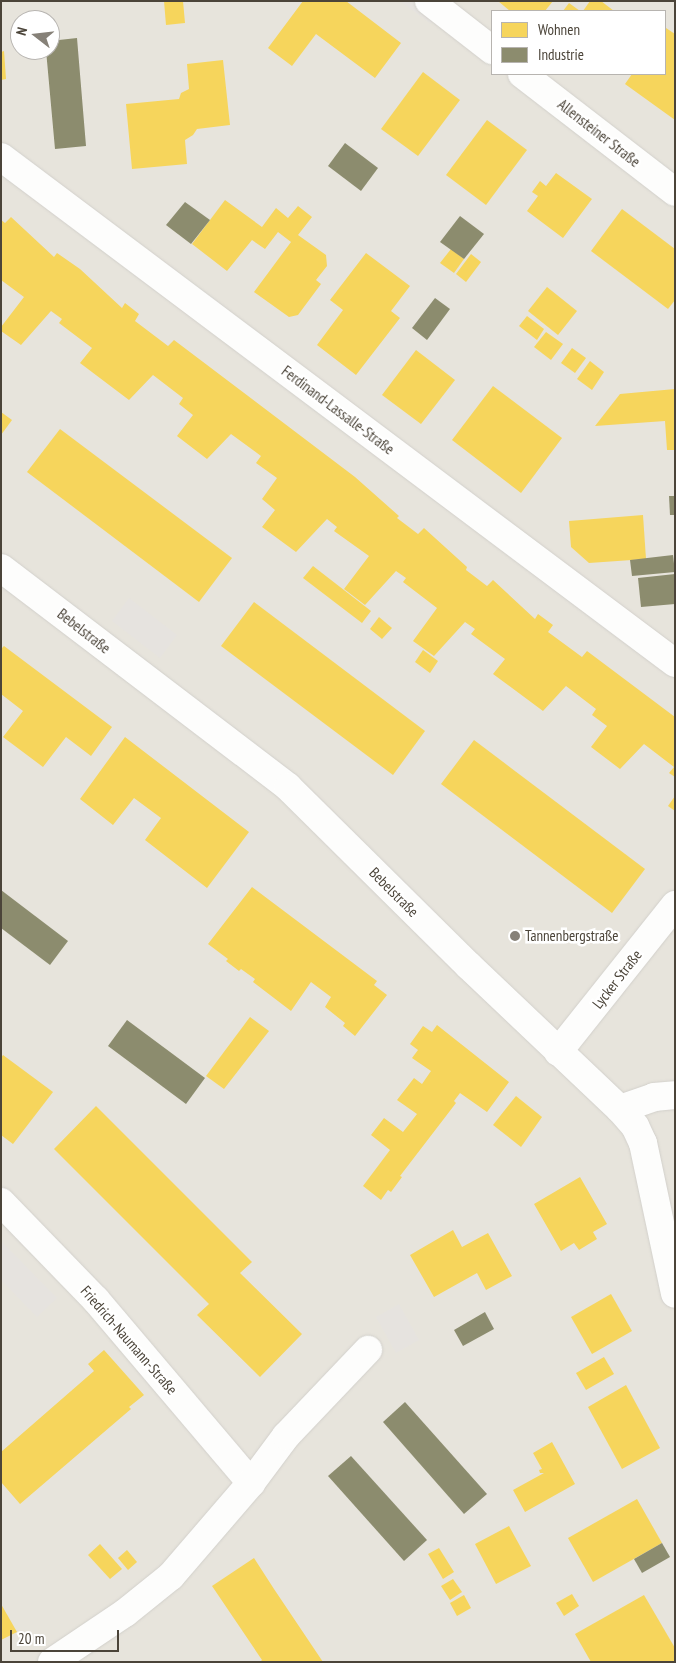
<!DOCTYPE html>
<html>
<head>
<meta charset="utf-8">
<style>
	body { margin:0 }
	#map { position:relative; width:676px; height:1663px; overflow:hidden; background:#f4f2ee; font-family:"PT Sans Narrow",sans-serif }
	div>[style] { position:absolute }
	.residential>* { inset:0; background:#e7e4dc }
	.parking>* { inset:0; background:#e6e3df }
	.homes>* { inset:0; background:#f6d55c }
	.industry>* { inset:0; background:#8c8c6e }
	.roads { filter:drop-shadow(0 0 1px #d2d0cb) drop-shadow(0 0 1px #d2d0cb) }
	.minor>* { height:28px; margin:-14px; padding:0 14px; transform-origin:14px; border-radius:14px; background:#fdfdfc }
	.dots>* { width:14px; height:14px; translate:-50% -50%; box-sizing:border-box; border:2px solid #fff; border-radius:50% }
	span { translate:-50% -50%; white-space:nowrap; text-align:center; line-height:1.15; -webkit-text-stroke:5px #fff; paint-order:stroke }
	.street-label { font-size:15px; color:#4b4439 }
	.poi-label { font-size:15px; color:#4b4439 }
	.left { translate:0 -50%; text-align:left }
	.frame { position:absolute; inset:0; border:2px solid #4b4439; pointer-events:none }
	.legend { position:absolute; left:491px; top:10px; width:175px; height:65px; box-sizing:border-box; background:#fff; border:1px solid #b7b4b0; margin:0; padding:6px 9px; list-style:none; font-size:15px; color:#4b4439 }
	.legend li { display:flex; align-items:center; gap:10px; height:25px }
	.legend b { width:25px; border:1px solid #b7b4b0 }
	.north { position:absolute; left:10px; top:10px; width:50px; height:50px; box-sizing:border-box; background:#fff; border:1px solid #b7b4b0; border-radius:50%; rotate:286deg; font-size:14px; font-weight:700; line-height:20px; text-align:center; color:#4b4439 }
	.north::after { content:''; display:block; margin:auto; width:18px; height:22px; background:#868178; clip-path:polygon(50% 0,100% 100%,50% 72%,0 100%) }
	.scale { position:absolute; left:10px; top:1630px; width:109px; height:22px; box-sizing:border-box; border:2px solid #4b4439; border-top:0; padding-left:6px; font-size:15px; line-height:18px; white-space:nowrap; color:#4b4439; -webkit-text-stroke:4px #fff; paint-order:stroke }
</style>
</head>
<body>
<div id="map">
	<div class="residential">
		<i style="clip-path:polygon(evenodd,1px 1px,675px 1px,675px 1662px,1px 1662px,1px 1px,492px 11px,665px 11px,665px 74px,492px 74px,492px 11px,1px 1px,20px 20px,50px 20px,50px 50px,20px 50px,20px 20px)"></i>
	</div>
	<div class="parking">
		<i style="clip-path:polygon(400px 1px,417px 1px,437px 16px,431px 24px)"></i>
		<i style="clip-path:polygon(129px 598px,177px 635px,160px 658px,112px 621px)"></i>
		<i style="clip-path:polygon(1px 1241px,57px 1298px,37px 1317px,1px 1280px)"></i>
		<i style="clip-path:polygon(399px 1304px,419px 1340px,396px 1353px,376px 1317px)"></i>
	</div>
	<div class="homes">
		<i style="clip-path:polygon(164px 1px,183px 1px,185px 23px,166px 25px)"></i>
		<i style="clip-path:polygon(303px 1px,346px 1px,401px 43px,375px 78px,316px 34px,292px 66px,268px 48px)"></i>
		<i style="clip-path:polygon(498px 1px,553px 1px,545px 11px,510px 11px)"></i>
		<i style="clip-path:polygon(590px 1px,601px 1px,614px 11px,583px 11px)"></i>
		<i style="clip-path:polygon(569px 3px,580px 11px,563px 11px)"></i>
		<i style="clip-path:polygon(666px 28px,675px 34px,675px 120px,625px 84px,632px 74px,665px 74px)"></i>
		<i style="clip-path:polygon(4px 51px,6px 79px,1px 80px,1px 52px)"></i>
		<i style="clip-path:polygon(223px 60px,230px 125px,197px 129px,193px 135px,185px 140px,187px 164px,132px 169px,126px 104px,179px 99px,181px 93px,189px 89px,187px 64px)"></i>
		<i style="clip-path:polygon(423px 72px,460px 100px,418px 156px,381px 129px)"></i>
		<i style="clip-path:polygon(487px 120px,527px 150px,486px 205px,446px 175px)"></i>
		<i style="clip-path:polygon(556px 173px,592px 199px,563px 238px,527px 211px,538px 196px,532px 192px,540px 181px,546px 186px)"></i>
		<i style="clip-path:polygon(225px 200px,262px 227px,276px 208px,288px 218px,298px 206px,312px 217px,298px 235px,326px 255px,327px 266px,316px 280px,321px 284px,298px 315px,289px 317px,254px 292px,291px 242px,278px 232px,265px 249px,252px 240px,227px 271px,192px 244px)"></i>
		<i style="clip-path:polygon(622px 209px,675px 249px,675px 300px,668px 309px,591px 251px)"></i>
		<i style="clip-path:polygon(11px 217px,54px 257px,57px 253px,80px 269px,122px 308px,125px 303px,139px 314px,135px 321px,168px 346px,174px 340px,355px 477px,399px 516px,397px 518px,418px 534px,424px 528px,467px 567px,466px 570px,487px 586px,493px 580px,535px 619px,538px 614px,553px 625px,548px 632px,582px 657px,587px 651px,675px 717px,675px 777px,669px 773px,674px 767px,644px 744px,620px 769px,591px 747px,607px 726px,592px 715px,596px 709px,566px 686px,543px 711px,493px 674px,505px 659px,471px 634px,475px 629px,465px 622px,434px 656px,413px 641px,437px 608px,403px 582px,406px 578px,396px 571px,365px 605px,344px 589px,369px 556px,334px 531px,337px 527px,327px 519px,296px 552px,262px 527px,275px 510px,262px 499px,277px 478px,256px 463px,261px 456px,231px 434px,207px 459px,177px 436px,193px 415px,179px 404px,183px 398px,153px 375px,129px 400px,80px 363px,92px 348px,59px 323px,62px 319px,51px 311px,21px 345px,1px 331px,1px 327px,24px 297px,1px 280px,1px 220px,5px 223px)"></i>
		<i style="clip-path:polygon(451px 249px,464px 259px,454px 273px,440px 263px)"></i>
		<i style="clip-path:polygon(366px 253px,410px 286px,391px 311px,400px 318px,356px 375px,317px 345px,343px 310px,330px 300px)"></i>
		<i style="clip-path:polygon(471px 254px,481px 262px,466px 282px,456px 274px)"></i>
		<i style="clip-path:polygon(547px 287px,577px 311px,558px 335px,528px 311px)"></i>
		<i style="clip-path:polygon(527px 316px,544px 329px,537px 340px,519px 326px)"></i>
		<i style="clip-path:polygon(546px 332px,563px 344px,551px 360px,534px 347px)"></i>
		<i style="clip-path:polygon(572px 348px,586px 358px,575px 373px,561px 363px)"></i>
		<i style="clip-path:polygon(416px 350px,455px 380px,421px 424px,382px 395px)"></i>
		<i style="clip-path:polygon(590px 361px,604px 372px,592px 390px,577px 379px)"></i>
		<i style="clip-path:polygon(493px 386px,562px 438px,521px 493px,452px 440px)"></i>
		<i style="clip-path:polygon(675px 389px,675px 450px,667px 450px,665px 421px,595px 426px,620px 394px)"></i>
		<i style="clip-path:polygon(1px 412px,12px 420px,1px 435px)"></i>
		<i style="clip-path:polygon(60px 429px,232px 558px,199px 602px,27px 472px)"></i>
		<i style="clip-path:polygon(643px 515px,646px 559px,589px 563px,571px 547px,569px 521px)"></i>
		<i style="clip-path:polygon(313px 566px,371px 611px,362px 623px,303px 578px)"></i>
		<i style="clip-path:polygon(254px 602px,425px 731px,393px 775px,221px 646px)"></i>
		<i style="clip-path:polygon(379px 617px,392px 628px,382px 639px,370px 629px)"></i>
		<i style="clip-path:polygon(4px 646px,112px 727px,91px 756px,66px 737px,43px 767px,3px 737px,23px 711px,1px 694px,1px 649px)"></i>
		<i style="clip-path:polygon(423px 650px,438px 661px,430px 673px,415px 662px)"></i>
		<i style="clip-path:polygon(125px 737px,249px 832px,207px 888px,145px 840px,161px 818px,134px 798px,113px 825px,80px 799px)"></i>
		<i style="clip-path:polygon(474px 740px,645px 869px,612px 913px,441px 784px)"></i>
		<i style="clip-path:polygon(675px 796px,675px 811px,668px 806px)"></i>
		<i style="clip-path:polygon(252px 887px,377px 981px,374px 985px,387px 995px,355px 1036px,343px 1026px,345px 1023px,325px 1007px,331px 997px,311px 982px,291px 1011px,253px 982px,255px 979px,241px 969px,239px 971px,226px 961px,228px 959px,208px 944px)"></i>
		<i style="clip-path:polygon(250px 1017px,269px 1031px,224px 1089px,206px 1076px)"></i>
		<i style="clip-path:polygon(437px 1025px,509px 1082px,487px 1112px,460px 1093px,454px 1101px,456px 1103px,400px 1176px,402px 1177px,391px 1192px,388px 1190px,381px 1200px,363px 1186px,390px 1150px,371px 1135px,384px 1118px,403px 1132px,417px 1114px,397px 1100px,414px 1078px,422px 1084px,431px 1071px,412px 1058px,418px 1050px,410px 1044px,423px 1026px,432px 1032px)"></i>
		<i style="clip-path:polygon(3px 1055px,53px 1092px,13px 1144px,1px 1135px,1px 1058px)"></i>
		<i style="clip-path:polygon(516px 1096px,542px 1117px,521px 1147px,493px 1125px)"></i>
		<i style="clip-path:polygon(96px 1106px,252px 1262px,240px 1273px,302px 1334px,260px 1377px,197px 1315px,209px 1304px,54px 1149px)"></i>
		<i style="clip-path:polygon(580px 1177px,607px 1224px,593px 1232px,597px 1239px,579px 1250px,574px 1243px,561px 1251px,534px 1204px)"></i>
		<i style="clip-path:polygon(453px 1230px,462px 1247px,488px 1233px,512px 1276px,486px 1290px,477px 1273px,434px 1297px,410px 1255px)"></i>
		<i style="clip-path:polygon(611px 1294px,632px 1331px,592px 1354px,571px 1317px)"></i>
		<i style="clip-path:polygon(104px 1350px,144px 1395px,129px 1407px,131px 1409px,20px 1504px,1px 1482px,1px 1452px,94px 1371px,88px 1364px)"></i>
		<i style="clip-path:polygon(604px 1357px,614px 1374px,586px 1390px,576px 1373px)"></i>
		<i style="clip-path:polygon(626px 1385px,660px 1448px,622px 1469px,588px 1407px)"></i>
		<i style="clip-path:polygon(552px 1442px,575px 1484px,525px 1512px,513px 1490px,544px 1473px,540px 1473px,539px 1470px,542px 1469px,533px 1453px)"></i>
		<i style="clip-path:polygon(637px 1499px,662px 1543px,593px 1582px,568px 1538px)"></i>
		<i style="clip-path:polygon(509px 1526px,531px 1566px,496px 1584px,475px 1544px)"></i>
		<i style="clip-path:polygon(100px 1544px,122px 1569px,110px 1579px,88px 1555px)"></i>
		<i style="clip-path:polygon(439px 1548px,454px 1572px,443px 1579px,428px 1554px)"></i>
		<i style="clip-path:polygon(127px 1550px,137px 1562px,128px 1570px,118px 1558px)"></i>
		<i style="clip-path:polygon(254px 1558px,274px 1589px,323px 1662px,260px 1662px,262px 1660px,212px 1586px)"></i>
		<i style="clip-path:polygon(453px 1579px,462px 1592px,450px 1600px,441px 1586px)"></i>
		<i style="clip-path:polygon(572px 1594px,579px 1606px,564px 1616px,556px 1603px)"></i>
		<i style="clip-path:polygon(464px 1595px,471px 1608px,457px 1616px,450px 1603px)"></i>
		<i style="clip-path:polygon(644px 1595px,675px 1648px,675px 1662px,591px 1662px,575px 1634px)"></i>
		<i style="clip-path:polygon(1px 1604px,17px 1632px,1px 1640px)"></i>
	</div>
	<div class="industry">
		<i style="clip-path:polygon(77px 38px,86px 146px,55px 149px,46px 50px,50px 50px,50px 41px)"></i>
		<i style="clip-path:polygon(345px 143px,378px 168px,361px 191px,328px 166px)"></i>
		<i style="clip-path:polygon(185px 202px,210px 220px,191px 244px,166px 225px)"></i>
		<i style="clip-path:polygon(460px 216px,484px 234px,464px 259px,440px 242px)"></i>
		<i style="clip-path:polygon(435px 298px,450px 309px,427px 340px,412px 328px)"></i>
		<i style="clip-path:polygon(669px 496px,675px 496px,675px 515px,670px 515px)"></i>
		<i style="clip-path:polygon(673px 555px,675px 572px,632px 576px,630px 560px)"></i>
		<i style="clip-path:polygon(675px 574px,675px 604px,641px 607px,638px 578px)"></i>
		<i style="clip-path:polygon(1px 890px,68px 941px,50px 965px,1px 928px)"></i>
		<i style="clip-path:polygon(127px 1020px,205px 1078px,186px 1104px,108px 1046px)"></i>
		<i style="clip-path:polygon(485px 1312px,494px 1329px,463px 1346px,454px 1330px)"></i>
		<i style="clip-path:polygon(405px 1402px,487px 1494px,464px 1514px,383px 1422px)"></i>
		<i style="clip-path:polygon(351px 1456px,427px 1540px,404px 1561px,328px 1476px)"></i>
		<i style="clip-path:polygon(662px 1543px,670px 1557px,642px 1573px,634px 1559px)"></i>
	</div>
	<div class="roads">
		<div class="minor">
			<i style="left:429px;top:1px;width:80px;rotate:37.9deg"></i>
			<i style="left:522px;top:74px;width:193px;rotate:37.6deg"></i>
			<i style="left:1px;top:157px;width:843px;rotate:36.9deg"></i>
			<i style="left:1px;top:568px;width:361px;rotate:37.3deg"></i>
			<i style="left:288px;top:787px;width:253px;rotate:44.7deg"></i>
			<i style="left:468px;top:965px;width:209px;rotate:43.5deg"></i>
			<i style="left:620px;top:1109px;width:23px;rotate:49deg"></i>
			<i style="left:635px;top:1126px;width:19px;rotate:65deg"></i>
			<i style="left:643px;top:1143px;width:154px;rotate:78deg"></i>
			<i style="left:558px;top:1052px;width:188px;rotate:-51.5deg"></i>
			<i style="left:620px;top:1109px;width:36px;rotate:-19deg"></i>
			<i style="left:654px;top:1097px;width:21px;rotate:-5deg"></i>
			<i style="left:1px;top:1202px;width:136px;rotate:45.9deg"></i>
			<i style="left:96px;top:1300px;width:240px;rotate:49.7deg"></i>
			<i style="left:52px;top:1662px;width:88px;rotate:-33.9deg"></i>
			<i style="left:125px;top:1613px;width:59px;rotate:-38.8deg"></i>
			<i style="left:171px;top:1576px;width:123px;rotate:-49.3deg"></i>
			<i style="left:251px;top:1483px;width:59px;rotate:-53.3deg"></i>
			<i style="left:286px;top:1436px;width:119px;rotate:-46.4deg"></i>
		</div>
	</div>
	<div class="dots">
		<i style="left:515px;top:936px;background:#868178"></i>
	</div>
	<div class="street-label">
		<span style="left:599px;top:133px;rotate:38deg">Allensteiner Straße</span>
		<span style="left:338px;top:410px;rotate:37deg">Ferdinand-Lassalle-Straße</span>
		<span style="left:84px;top:631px;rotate:38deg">Bebelstraße</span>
		<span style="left:394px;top:892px;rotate:45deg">Bebelstraße</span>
		<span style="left:617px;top:979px;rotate:-52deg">Lycker Straße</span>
		<span style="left:129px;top:1340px;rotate:49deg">Friedrich-Naumann-Straße</span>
	</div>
	<div class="poi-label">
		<span class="left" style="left:525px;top:936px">Tannenbergstraße</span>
	</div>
	<div class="frame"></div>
	<ul class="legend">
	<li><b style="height:14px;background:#f6d55c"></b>Wohnen</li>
	<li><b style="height:14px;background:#8c8c6e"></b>Industrie</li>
	</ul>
	<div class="north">N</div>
	<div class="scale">20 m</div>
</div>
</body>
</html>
